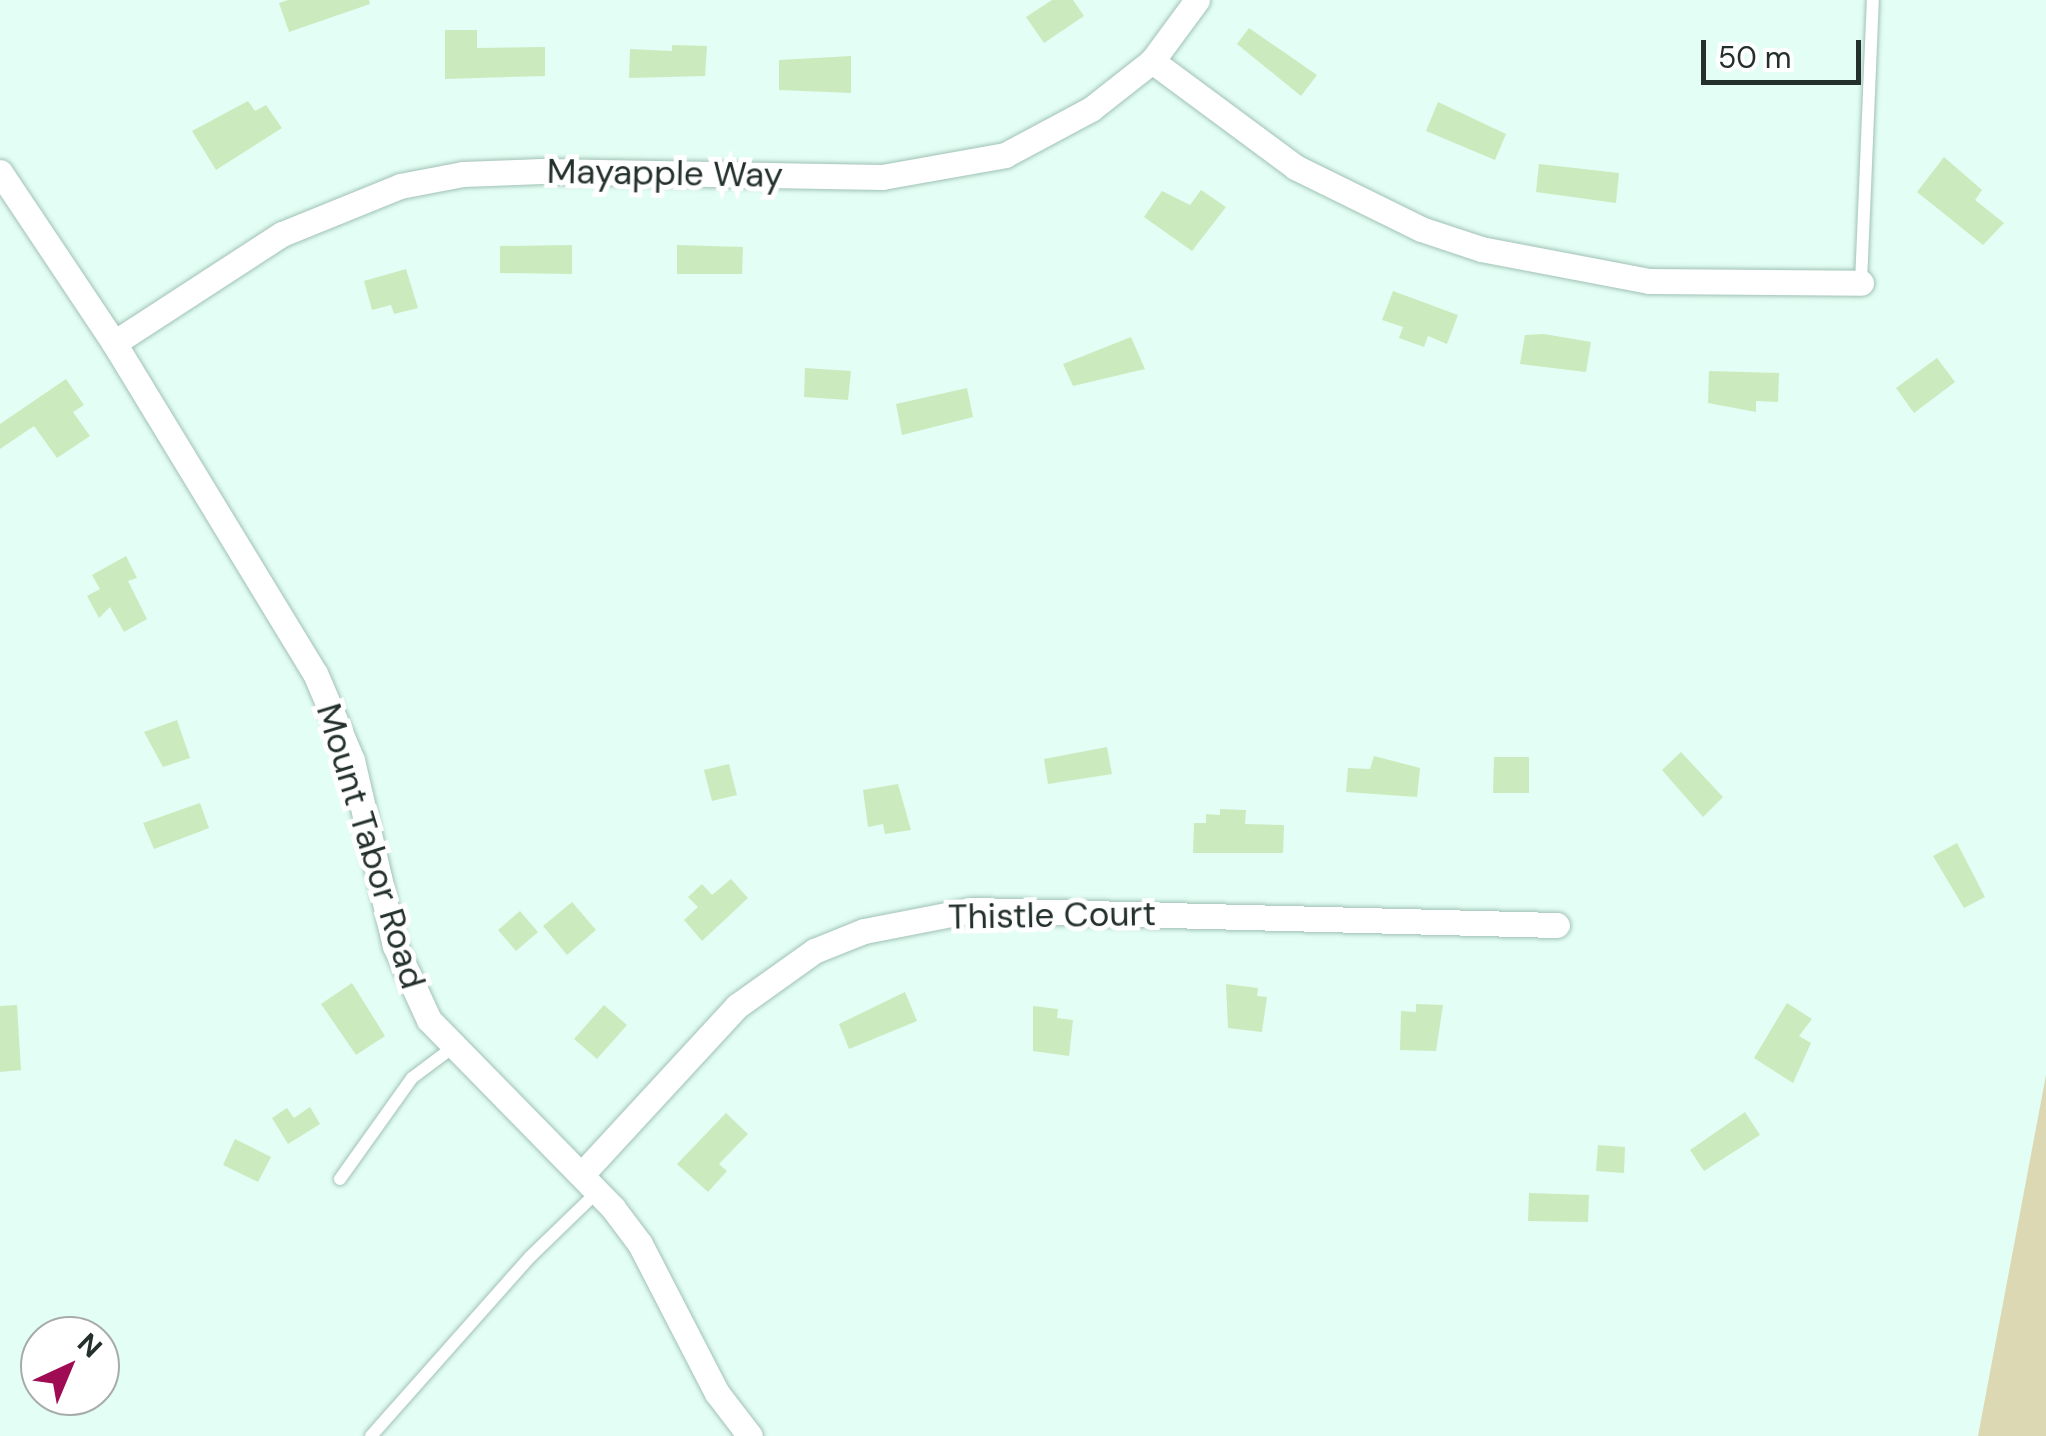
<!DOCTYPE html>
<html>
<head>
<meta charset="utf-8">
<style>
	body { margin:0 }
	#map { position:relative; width:2046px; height:1436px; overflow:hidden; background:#e3fef4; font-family:"DM Sans",sans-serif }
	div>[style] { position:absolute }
	.green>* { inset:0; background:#dcd8b3 }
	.building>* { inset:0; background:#cbebbe }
	.roads { filter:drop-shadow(0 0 2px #a1c1b5) drop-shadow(0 0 2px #a1c1b5) }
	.lane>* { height:12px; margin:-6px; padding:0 6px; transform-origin:6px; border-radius:6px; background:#fff }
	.street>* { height:25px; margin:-12.5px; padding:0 12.5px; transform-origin:12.5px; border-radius:12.5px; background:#fff }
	span { translate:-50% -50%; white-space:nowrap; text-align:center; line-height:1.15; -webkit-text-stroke:10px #fff; paint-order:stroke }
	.street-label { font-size:35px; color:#23302b }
	.north { position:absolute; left:20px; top:1316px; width:100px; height:100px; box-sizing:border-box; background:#fff; border:2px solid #a7acaa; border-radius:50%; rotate:44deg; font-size:28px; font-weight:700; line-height:40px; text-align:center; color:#23302b }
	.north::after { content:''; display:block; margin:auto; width:35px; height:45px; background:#9f0c54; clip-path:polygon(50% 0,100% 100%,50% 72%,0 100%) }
	.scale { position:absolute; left:1701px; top:40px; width:160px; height:45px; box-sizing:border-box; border:5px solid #23302b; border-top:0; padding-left:12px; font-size:30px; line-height:35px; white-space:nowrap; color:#23302b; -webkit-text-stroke:8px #fff; paint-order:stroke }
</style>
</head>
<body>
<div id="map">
	<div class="green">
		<i style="clip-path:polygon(2046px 1075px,2046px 1436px,1978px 1436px)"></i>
	</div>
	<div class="building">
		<i style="clip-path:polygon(288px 0,369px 0,370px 4px,289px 32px,279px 3px)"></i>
		<i style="clip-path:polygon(1052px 0,1073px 0,1084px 16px,1044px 43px,1026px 17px)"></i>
		<i style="clip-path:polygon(1249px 28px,1317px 75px,1301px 96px,1237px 44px)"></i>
		<i style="clip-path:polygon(445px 30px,477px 30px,477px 48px,545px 47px,545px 76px,445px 79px)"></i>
		<i style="clip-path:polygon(672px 45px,707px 46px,705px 76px,629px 78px,630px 49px,672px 51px)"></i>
		<i style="clip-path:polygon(851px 56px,851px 93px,779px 90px,779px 60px)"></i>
		<i style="clip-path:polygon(248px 101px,255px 111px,266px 105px,282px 128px,216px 170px,192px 131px)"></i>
		<i style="clip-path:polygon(1438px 102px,1506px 134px,1495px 160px,1426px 131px)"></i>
		<i style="clip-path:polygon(1944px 157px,1982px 190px,1975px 200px,2004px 223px,1983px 245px,1917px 192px)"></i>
		<i style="clip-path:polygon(1539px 164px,1619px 173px,1616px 203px,1536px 192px)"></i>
		<i style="clip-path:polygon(1201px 190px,1226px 207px,1192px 251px,1144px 217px,1162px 191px,1190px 205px)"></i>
		<i style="clip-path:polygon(572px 245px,572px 274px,500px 273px,500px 246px)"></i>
		<i style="clip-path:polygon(677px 245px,743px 247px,742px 274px,677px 274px)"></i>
		<i style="clip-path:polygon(406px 269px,418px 308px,394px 314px,391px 305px,372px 310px,364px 281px)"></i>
		<i style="clip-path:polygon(1393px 291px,1458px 315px,1447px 344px,1428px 336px,1424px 347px,1399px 338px,1403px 327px,1382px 320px)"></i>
		<i style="clip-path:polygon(1544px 334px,1591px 342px,1586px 372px,1520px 364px,1525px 335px)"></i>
		<i style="clip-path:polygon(1131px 337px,1145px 369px,1073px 386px,1063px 364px)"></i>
		<i style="clip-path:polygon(1937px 358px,1955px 382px,1914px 413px,1896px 388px)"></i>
		<i style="clip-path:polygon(805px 368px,851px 371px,848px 400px,804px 397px)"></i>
		<i style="clip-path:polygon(1709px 371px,1779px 373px,1778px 402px,1756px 401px,1756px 412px,1708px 403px)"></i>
		<i style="clip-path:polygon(66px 379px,84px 405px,73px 412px,90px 436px,57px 458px,34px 426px,0 449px,0 424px)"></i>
		<i style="clip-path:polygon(967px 388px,973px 417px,902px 435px,896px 404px)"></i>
		<i style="clip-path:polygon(126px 556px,137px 578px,128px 581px,147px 619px,124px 632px,110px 607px,99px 618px,87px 596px,100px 589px,92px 575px)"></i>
		<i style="clip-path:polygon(177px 720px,190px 758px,163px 767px,144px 732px)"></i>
		<i style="clip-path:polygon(1107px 747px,1112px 774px,1048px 784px,1044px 759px)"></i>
		<i style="clip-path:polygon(1681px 752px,1723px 797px,1703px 817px,1662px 770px)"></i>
		<i style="clip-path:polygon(1374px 756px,1420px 768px,1417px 797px,1346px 792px,1348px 768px,1370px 769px)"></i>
		<i style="clip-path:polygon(1494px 757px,1529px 757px,1529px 793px,1493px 793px)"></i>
		<i style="clip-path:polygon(729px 764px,737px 795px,712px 801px,704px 770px)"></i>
		<i style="clip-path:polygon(898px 784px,911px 830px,885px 834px,883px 824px,868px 827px,863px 790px)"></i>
		<i style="clip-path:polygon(200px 803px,209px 828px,154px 849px,143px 823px)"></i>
		<i style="clip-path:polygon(1220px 809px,1246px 810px,1245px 824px,1284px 825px,1283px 853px,1193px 853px,1194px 823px,1206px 823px,1206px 814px,1220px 815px)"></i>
		<i style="clip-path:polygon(1957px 843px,1985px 897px,1964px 908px,1933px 856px)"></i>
		<i style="clip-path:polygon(731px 879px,748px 898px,702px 941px,684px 920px,698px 907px,688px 897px,702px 884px,712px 895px)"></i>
		<i style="clip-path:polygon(572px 902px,596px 930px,567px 955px,543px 926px)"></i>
		<i style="clip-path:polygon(520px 911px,538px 932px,516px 951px,498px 930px)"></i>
		<i style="clip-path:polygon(352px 983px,385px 1036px,356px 1055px,321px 1004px)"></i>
		<i style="clip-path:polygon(1226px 984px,1258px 988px,1257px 996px,1267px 997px,1262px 1032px,1228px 1028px)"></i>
		<i style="clip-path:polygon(905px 992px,917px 1021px,849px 1049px,839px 1024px)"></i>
		<i style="clip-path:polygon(1787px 1003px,1812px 1019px,1799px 1036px,1811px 1043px,1793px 1083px,1754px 1058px)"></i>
		<i style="clip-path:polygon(1416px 1004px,1443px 1005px,1436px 1051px,1400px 1050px,1401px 1011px,1416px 1012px)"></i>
		<i style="clip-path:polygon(17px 1005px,21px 1070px,0 1072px,0 1006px)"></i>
		<i style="clip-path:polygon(604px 1005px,627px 1025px,597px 1059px,574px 1039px)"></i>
		<i style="clip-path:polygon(1033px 1006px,1058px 1009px,1057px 1018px,1073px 1020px,1069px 1056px,1033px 1051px)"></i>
		<i style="clip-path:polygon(310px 1107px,320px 1124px,288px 1144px,272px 1118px,287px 1108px,294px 1118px)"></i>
		<i style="clip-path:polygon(1745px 1112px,1760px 1135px,1704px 1171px,1690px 1150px)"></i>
		<i style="clip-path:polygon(726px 1113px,748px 1134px,719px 1164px,727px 1171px,708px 1192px,677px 1164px)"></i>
		<i style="clip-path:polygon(235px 1139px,271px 1157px,258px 1182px,223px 1165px)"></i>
		<i style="clip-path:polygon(1598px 1145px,1625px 1147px,1624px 1173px,1596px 1171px)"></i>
		<i style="clip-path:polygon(1529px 1193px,1589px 1195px,1588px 1222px,1528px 1221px)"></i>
	</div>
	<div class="roads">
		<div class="lane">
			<i style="left:1861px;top:283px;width:283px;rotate:-87.6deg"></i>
			<i style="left:340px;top:1179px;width:124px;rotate:-54.5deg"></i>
			<i style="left:412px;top:1078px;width:50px;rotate:-36.9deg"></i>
			<i style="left:371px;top:1436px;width:239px;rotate:-48.4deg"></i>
			<i style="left:530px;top:1257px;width:95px;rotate:-44.1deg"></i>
		</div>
		<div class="street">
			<i style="left:1152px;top:61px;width:178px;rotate:36.5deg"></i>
			<i style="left:1295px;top:167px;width:140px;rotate:26.2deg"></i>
			<i style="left:1421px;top:229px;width:63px;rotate:18.4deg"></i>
			<i style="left:1481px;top:249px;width:171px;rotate:10.8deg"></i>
			<i style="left:1649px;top:281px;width:212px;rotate:0.5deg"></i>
			<i style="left:0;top:172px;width:206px;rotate:56.3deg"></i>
			<i style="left:114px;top:343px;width:386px;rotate:58.7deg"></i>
			<i style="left:315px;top:673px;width:95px;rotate:67deg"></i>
			<i style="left:352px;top:760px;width:191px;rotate:77deg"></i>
			<i style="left:395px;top:946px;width:81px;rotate:65.3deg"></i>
			<i style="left:429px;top:1020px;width:263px;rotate:45.6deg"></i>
			<i style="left:613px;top:1208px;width:45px;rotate:53.1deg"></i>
			<i style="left:640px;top:1244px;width:168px;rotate:62.7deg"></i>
			<i style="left:717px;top:1393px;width:54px;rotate:52.5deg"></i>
			<i style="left:114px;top:343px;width:200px;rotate:-33deg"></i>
			<i style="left:282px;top:234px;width:127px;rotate:-22.1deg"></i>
			<i style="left:400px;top:186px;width:64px;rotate:-10.8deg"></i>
			<i style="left:463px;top:174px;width:79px;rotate:-2.2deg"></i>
			<i style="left:542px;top:171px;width:340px;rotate:1deg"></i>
			<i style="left:882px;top:177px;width:125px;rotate:-10.1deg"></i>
			<i style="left:1005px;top:155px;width:98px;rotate:-28.1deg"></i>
			<i style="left:1091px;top:109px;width:78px;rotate:-38.2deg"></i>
			<i style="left:1152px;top:61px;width:76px;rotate:-53.6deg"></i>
			<i style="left:582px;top:1174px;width:229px;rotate:-47.3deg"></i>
			<i style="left:737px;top:1006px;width:95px;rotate:-35.5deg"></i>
			<i style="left:814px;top:951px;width:54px;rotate:-21.8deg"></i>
			<i style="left:864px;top:931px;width:110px;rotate:-11deg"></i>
			<i style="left:972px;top:910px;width:585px;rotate:1.47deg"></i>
		</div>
	</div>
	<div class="street-label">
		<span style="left:665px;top:173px;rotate:1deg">Mayapple Way</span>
		<span style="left:371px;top:846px;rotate:73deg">Mount Tabor Road</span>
		<span style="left:1052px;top:915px;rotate:-1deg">Thistle Court</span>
	</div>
	<div class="north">N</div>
	<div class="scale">50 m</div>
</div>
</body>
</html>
